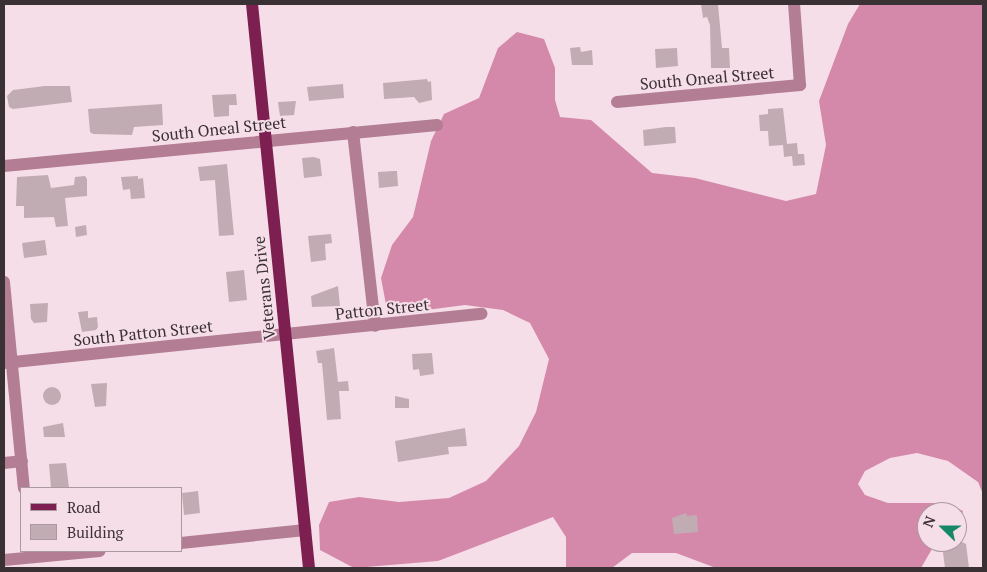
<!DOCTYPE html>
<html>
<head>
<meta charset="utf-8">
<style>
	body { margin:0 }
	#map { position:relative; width:987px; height:572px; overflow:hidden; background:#f6dee8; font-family:"PT Serif",serif }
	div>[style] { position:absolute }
	.forest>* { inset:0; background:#d489aa }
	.building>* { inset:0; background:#c2acb4 }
	.round { border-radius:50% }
	.minor>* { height:12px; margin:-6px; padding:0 6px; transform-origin:6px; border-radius:6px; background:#b37e94 }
	.major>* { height:12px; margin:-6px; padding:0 6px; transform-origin:6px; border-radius:6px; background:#7d2051 }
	span { translate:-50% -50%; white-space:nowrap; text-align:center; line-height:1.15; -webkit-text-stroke:4px #f6dee8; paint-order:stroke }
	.street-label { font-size:16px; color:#3a3135 }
	.frame { position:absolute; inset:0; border:5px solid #3a3135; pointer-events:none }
	.legend { position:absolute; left:20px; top:487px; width:162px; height:65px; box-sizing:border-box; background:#f6dee8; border:1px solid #ab99a0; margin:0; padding:6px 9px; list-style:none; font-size:15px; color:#3a3135 }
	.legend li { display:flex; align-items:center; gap:10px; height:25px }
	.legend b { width:25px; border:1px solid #ab99a0 }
	.north { position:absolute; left:917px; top:502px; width:50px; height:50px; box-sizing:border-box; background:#f6dee8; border:1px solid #ab99a0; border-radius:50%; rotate:292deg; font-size:14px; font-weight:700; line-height:20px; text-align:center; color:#3a3135 }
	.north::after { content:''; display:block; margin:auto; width:18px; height:22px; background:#168868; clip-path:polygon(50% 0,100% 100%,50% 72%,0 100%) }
</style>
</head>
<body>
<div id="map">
	<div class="forest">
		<i style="clip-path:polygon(860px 4px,983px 4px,983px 494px,978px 482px,948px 461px,917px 453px,890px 458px,865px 471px,858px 484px,865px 495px,888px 503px,946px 503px,963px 511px,957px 527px,957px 512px,927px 512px,927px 542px,936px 542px,921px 568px,716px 568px,676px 553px,632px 553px,612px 568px,566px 568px,566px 537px,553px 517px,438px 561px,354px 568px,320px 550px,319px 525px,329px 502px,359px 497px,399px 502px,449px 498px,486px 481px,519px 446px,536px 412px,549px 359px,530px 323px,503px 310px,465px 305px,403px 313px,387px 310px,381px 278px,392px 245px,413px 217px,431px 141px,444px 114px,479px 98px,498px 48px,517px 32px,544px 39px,555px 68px,555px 100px,560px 117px,591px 120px,652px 173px,695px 178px,786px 201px,816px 194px,826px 145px,819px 101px,848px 24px)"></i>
	</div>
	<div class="building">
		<i style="clip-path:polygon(701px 4px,718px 4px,722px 48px,729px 48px,730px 68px,711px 68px,710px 25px,707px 17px,703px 18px)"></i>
		<i style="clip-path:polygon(580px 47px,581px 52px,592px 50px,593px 65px,572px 65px,570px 48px)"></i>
		<i style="clip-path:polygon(677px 48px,678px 66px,656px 68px,655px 49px)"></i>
		<i style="clip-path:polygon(427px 79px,428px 82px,431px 81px,432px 100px,419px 103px,414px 97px,384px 99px,383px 83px)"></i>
		<i style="clip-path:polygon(343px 84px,344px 98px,309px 101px,307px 87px)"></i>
		<i style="clip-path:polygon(45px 86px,70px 86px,72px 102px,13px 109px,9px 107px,7px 96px,13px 90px)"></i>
		<i style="clip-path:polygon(236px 94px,237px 105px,229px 105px,229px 116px,214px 117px,212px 95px)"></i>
		<i style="clip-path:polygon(296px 101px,294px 115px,280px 116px,278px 102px)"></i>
		<i style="clip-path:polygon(162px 104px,163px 125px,134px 127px,132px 135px,93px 134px,90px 132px,88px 109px)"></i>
		<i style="clip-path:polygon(783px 108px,787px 144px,797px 143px,798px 154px,804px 154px,805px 165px,793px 166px,792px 156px,784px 157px,783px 145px,769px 146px,768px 131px,760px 131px,759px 115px,768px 114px,768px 109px)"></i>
		<i style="clip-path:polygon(666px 127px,675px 127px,676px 143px,644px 146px,643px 130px)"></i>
		<i style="clip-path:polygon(314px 157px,320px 159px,322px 176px,304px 178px,302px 158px)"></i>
		<i style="clip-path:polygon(227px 164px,234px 235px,219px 236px,215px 180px,200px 181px,198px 167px)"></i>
		<i style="clip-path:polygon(393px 171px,397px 171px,398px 186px,379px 188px,378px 172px)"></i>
		<i style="clip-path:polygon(48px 175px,51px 188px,74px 185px,75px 177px,85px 176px,87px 179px,87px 196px,65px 198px,68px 226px,56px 227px,54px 217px,24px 218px,24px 206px,16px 206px,17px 177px)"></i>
		<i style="clip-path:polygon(138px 176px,138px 179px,143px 178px,145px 198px,131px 199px,130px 189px,123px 190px,121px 177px)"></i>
		<i style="clip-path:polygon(86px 225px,87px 235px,76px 237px,75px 227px)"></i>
		<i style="clip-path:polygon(331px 234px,332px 243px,325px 244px,326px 260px,311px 262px,308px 236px)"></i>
		<i style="clip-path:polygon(45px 240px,47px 255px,24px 258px,22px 243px)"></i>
		<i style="clip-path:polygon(244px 270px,247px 300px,229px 302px,226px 272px)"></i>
		<i style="clip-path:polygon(338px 286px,340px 306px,312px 307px,311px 296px)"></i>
		<i style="clip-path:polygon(48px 303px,47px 322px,34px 323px,31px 319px,30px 304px)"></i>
		<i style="clip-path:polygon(88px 311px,88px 318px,97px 317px,98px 327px,96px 330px,82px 332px,78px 312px)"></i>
		<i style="clip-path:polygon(334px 348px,338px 382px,348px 381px,349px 391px,339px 391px,341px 419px,327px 420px,322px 363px,318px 363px,316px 351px)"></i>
		<i style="clip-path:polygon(432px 353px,434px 374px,420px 376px,419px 369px,413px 370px,412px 354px)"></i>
		<i style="clip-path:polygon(107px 383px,106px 406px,95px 407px,91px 384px)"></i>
		<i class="round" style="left:43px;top:387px;width:18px;height:18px"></i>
		<i style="clip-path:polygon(395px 396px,409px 399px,409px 408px,395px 408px)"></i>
		<i style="clip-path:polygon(63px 423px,65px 437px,44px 437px,43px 427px)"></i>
		<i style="clip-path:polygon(465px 428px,467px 446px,448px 447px,449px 454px,398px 462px,395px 441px)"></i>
		<i style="clip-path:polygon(66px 463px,69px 488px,51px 488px,49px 464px)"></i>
		<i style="clip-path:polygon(198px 491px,200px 513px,184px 515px,182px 493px)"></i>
		<i style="clip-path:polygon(686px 513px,687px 516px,697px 515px,698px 532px,674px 534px,672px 518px)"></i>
		<i style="clip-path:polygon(962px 542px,966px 544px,969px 568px,945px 568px,942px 545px)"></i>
	</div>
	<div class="minor">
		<i style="left:617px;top:102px;width:184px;rotate:-5.3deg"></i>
		<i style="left:800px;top:85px;width:81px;rotate:-94.2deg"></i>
		<i style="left:353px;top:132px;width:195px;rotate:83.5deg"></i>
		<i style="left:4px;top:166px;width:435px;rotate:-5.4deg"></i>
		<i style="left:4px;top:282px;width:207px;rotate:84.5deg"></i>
		<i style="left:4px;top:363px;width:480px;rotate:-5.9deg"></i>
		<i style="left:4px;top:463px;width:18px;rotate:-6deg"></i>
		<i style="left:181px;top:543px;width:125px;rotate:-6deg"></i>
		<i style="left:4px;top:560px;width:96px;rotate:-5.4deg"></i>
	</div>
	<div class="major">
		<i style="left:252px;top:4px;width:567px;rotate:84.23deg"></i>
	</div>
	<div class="street-label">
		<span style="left:707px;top:78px;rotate:-5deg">South Oneal Street</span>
		<span style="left:219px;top:129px;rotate:-6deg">South Oneal Street</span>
		<span style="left:264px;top:288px;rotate:-96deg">Veterans Drive</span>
		<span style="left:382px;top:309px;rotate:-6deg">Patton Street</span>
		<span style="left:143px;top:333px;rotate:-6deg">South Patton Street</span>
	</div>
	<div class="frame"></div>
	<ul class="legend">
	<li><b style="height:6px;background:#7d2051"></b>Road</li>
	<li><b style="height:14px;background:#c2acb4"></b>Building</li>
	</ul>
	<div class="north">N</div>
</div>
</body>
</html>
